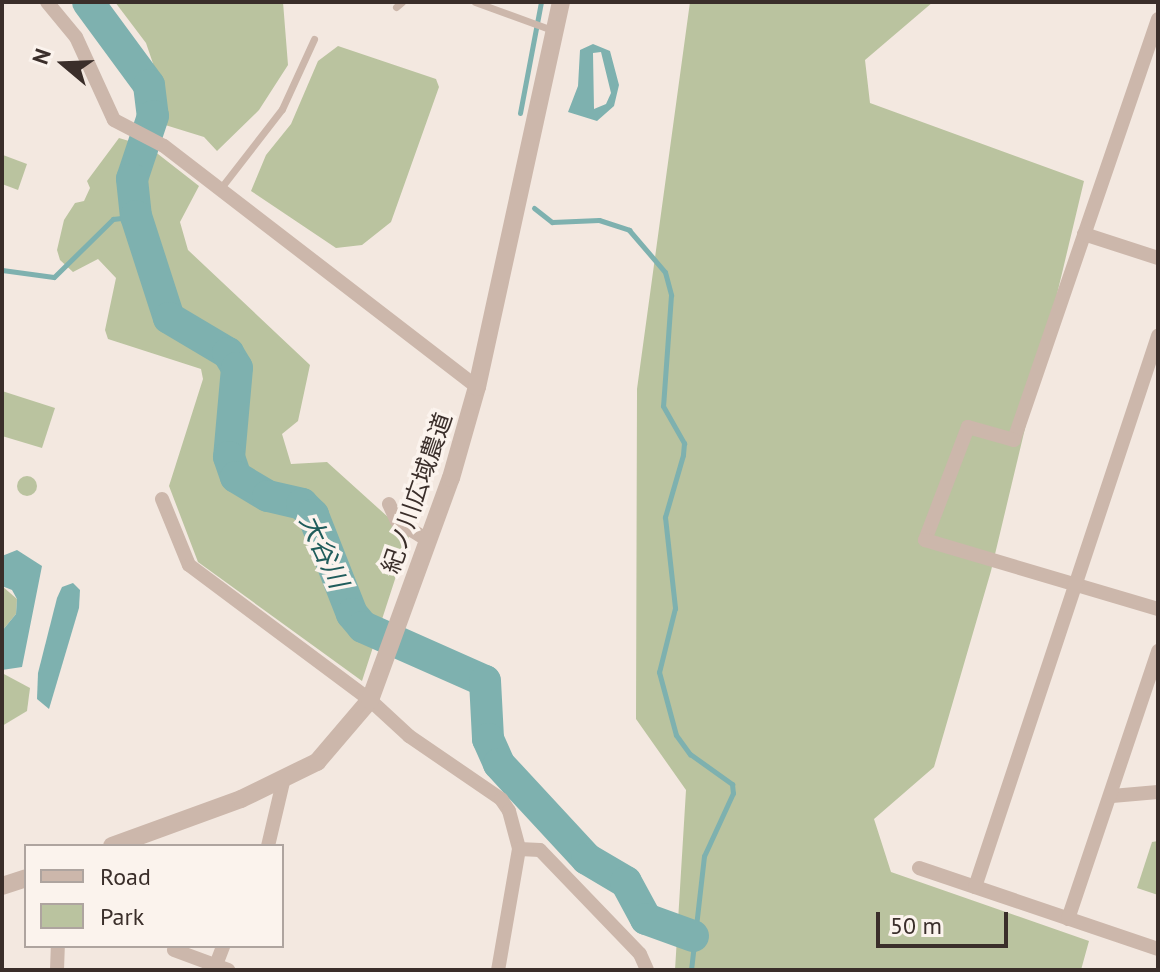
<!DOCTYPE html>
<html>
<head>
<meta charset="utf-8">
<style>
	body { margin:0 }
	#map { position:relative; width:1160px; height:972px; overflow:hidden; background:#f3e8e0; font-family:"PT Sans","Noto Sans JP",sans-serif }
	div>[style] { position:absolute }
	.green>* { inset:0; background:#bac39f }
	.round { border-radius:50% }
	.water>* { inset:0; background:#7eb1af }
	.stream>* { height:5px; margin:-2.5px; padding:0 2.5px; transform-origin:2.5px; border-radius:2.5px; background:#7eb1af }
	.river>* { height:32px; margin:-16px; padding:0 16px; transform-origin:16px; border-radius:16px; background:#7eb1af }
	.service>* { height:7px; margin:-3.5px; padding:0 3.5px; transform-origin:3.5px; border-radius:3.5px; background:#ccb7ab }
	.minor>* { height:14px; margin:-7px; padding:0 7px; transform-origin:7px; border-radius:7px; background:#ccb7ab }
	.tertiary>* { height:18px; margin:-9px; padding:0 9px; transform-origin:9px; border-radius:9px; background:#ccb7ab }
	span { translate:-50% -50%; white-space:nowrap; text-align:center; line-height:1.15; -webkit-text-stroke:7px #fbf3ed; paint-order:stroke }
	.street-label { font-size:24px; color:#3a2e2a }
	.water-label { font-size:26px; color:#1f5c5b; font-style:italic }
	.frame { position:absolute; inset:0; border:4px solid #3a2e2a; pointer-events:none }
	.legend { position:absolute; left:24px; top:844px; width:260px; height:104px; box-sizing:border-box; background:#fbf3ed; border:2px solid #aea49f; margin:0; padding:10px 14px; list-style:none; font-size:24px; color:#3a2e2a }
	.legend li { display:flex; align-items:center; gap:16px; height:40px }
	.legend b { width:40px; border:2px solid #aea49f }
	.north { position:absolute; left:24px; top:24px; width:80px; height:80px; -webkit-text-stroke:6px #fbf3ed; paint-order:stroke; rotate:289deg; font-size:22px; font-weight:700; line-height:32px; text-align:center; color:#3a2e2a }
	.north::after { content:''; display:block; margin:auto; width:28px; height:36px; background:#3a2e2a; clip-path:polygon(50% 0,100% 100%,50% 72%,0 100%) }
	.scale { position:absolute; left:876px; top:912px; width:132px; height:36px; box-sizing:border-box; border:4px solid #3a2e2a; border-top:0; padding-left:10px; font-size:24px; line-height:28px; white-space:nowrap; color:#3a2e2a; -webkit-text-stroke:6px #fbf3ed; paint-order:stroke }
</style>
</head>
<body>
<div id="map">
	<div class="green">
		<i style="clip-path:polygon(115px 2px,283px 2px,288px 65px,259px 110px,217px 151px,204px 137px,162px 124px,160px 84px,146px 43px)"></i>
		<i style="clip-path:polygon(690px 2px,933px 2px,865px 60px,870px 103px,1084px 181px,991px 571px,934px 767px,874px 819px,891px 872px,1089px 941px,1081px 970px,675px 970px,686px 790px,636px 719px,637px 389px)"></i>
		<i style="clip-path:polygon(338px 46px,436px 79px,439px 87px,391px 222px,362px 245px,336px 248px,251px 191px,266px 155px,291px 124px,318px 61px)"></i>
		<i style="clip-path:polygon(119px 138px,149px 147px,199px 186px,180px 222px,188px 250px,310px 365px,298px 421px,282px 434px,291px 464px,327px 462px,409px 536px,362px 681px,198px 562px,169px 486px,203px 379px,201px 369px,108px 339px,105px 330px,116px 278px,98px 259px,73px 272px,60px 260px,57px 250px,64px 220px,75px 203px,84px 201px,90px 188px,87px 181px)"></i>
		<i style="clip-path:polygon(3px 155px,27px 164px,18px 190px,2px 184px)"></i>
		<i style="clip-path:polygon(2px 391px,55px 408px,42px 448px,2px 436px)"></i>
		<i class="round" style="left:17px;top:476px;width:20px;height:20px"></i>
		<i style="clip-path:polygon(2px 586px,17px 599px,16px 614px,2px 631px)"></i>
		<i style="clip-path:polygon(2px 673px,30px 688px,27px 711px,2px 726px)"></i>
		<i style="clip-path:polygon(1158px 841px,1158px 895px,1137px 888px,1152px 842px)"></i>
	</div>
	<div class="water">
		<i style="clip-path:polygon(evenodd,593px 44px,610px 51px,619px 85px,614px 106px,597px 121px,568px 112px,578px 86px,580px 50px,593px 44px,601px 52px,611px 93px,606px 104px,594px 109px,593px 53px,601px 52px)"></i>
		<i style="clip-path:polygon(17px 550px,42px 566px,22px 667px,2px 670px,2px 631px,16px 614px,17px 599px,12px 590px,2px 586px,2px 556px)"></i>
		<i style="clip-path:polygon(73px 583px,80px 590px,79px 608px,49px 709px,37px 699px,38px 673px,57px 598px,62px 587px)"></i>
	</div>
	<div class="stream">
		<i style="left:520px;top:113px;width:113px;rotate:-79.3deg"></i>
		<i style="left:534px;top:208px;width:23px;rotate:38deg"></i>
		<i style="left:552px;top:222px;width:47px;rotate:-2.4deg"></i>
		<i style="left:599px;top:220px;width:32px;rotate:18deg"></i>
		<i style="left:629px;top:230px;width:55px;rotate:49.4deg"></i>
		<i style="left:665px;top:272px;width:24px;rotate:75deg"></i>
		<i style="left:671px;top:295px;width:111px;rotate:94.1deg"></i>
		<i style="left:663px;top:406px;width:43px;rotate:60.4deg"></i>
		<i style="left:684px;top:443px;width:12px;rotate:95deg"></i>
		<i style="left:683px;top:455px;width:65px;rotate:106.2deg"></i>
		<i style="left:665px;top:517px;width:92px;rotate:83.7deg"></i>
		<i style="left:675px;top:608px;width:66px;rotate:104deg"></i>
		<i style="left:659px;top:672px;width:65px;rotate:74.9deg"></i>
		<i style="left:676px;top:735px;width:24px;rotate:54deg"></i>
		<i style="left:690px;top:754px;width:52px;rotate:35.5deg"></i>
		<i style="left:732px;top:784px;width:9px;rotate:84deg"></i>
		<i style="left:733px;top:793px;width:69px;rotate:114.7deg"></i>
		<i style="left:704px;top:856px;width:115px;rotate:96.5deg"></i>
		<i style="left:2px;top:270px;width:52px;rotate:7.7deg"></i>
		<i style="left:54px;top:277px;width:83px;rotate:-44.5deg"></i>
		<i style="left:113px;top:219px;width:23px;rotate:-7deg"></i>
	</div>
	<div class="river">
		<i style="left:88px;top:2px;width:103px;rotate:53.7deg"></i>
		<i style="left:149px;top:85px;width:31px;rotate:83deg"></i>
		<i style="left:153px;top:116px;width:66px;rotate:108.4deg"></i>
		<i style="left:132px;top:179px;width:37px;rotate:84deg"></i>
		<i style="left:136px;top:216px;width:107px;rotate:72.1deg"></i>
		<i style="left:169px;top:318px;width:69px;rotate:30.7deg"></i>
		<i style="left:228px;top:353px;width:17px;rotate:59deg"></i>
		<i style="left:237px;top:368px;width:89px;rotate:95.1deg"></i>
		<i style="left:229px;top:457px;width:21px;rotate:71deg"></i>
		<i style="left:236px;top:477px;width:37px;rotate:31deg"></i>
		<i style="left:268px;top:496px;width:35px;rotate:13deg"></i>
		<i style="left:302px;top:504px;width:16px;rotate:45deg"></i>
		<i style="left:313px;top:515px;width:106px;rotate:68.5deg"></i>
		<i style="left:352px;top:614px;width:17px;rotate:50deg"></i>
		<i style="left:363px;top:627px;width:133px;rotate:23.9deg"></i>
		<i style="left:485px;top:681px;width:58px;rotate:87deg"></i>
		<i style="left:488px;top:739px;width:27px;rotate:66deg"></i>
		<i style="left:499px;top:764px;width:129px;rotate:47.2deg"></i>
		<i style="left:587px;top:859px;width:45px;rotate:30.5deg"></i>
		<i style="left:626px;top:882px;width:42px;rotate:61.6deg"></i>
		<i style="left:646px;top:919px;width:50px;rotate:19.9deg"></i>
	</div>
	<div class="service">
		<i style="left:475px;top:2px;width:82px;rotate:20deg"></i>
		<i style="left:396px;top:7px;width:8px;rotate:-40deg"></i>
		<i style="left:220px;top:189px;width:101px;rotate:-52.2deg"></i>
		<i style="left:282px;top:109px;width:77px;rotate:-65.4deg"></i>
	</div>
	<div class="minor">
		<i style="left:47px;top:2px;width:45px;rotate:50.4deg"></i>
		<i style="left:76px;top:37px;width:91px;rotate:65.4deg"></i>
		<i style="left:114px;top:120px;width:56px;rotate:27.5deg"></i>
		<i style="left:164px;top:146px;width:395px;rotate:37.6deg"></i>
		<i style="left:1158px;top:19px;width:445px;rotate:108.9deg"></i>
		<i style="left:1014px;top:440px;width:48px;rotate:-164.2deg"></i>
		<i style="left:968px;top:427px;width:121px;rotate:110.8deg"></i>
		<i style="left:925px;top:540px;width:243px;rotate:16.5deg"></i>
		<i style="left:1084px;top:234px;width:78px;rotate:18deg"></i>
		<i style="left:162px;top:499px;width:71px;rotate:67.8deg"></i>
		<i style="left:189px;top:565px;width:226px;rotate:36.7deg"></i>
		<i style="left:370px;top:700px;width:53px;rotate:42.7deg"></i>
		<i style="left:409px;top:736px;width:112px;rotate:34.4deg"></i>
		<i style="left:501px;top:799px;width:14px;rotate:56deg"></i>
		<i style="left:509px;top:811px;width:39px;rotate:75deg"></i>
		<i style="left:519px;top:849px;width:123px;rotate:99.8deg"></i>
		<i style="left:389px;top:504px;width:19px;rotate:65deg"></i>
		<i style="left:397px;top:521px;width:36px;rotate:32deg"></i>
		<i style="left:1112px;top:796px;width:46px;rotate:-5deg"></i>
		<i style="left:268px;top:846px;width:70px;rotate:-76.8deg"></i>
		<i style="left:519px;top:849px;width:21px;rotate:3deg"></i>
		<i style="left:540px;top:850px;width:144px;rotate:46.1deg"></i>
		<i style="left:640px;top:954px;width:17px;rotate:66deg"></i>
		<i style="left:919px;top:868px;width:252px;rotate:18.7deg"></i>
		<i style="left:975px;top:887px;width:581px;rotate:-71.63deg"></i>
		<i style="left:1068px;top:919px;width:283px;rotate:-71.4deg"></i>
		<i style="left:174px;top:950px;width:58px;rotate:20.3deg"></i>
		<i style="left:57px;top:970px;width:24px;rotate:-88deg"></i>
		<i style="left:214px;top:970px;width:26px;rotate:-69deg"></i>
	</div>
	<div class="tertiary">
		<i style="left:112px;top:846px;width:137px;rotate:-20deg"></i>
		<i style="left:241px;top:799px;width:85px;rotate:-26deg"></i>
		<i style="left:317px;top:762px;width:82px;rotate:-49.5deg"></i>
		<i style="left:370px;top:700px;width:236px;rotate:-70deg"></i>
		<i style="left:451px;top:478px;width:95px;rotate:-74.1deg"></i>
		<i style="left:477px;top:387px;width:394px;rotate:-77.7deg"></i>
		<i style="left:2px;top:886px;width:25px;rotate:-18deg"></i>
	</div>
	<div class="street-label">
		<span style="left:417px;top:493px;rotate:-71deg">紀ノ川広域農道</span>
	</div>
	<div class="water-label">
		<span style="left:324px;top:551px;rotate:65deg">大谷川</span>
	</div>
	<div class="frame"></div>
	<ul class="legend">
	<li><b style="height:10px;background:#ccb7ab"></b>Road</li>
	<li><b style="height:22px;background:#bac39f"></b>Park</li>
	</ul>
	<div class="north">N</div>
	<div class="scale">50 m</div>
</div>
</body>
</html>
